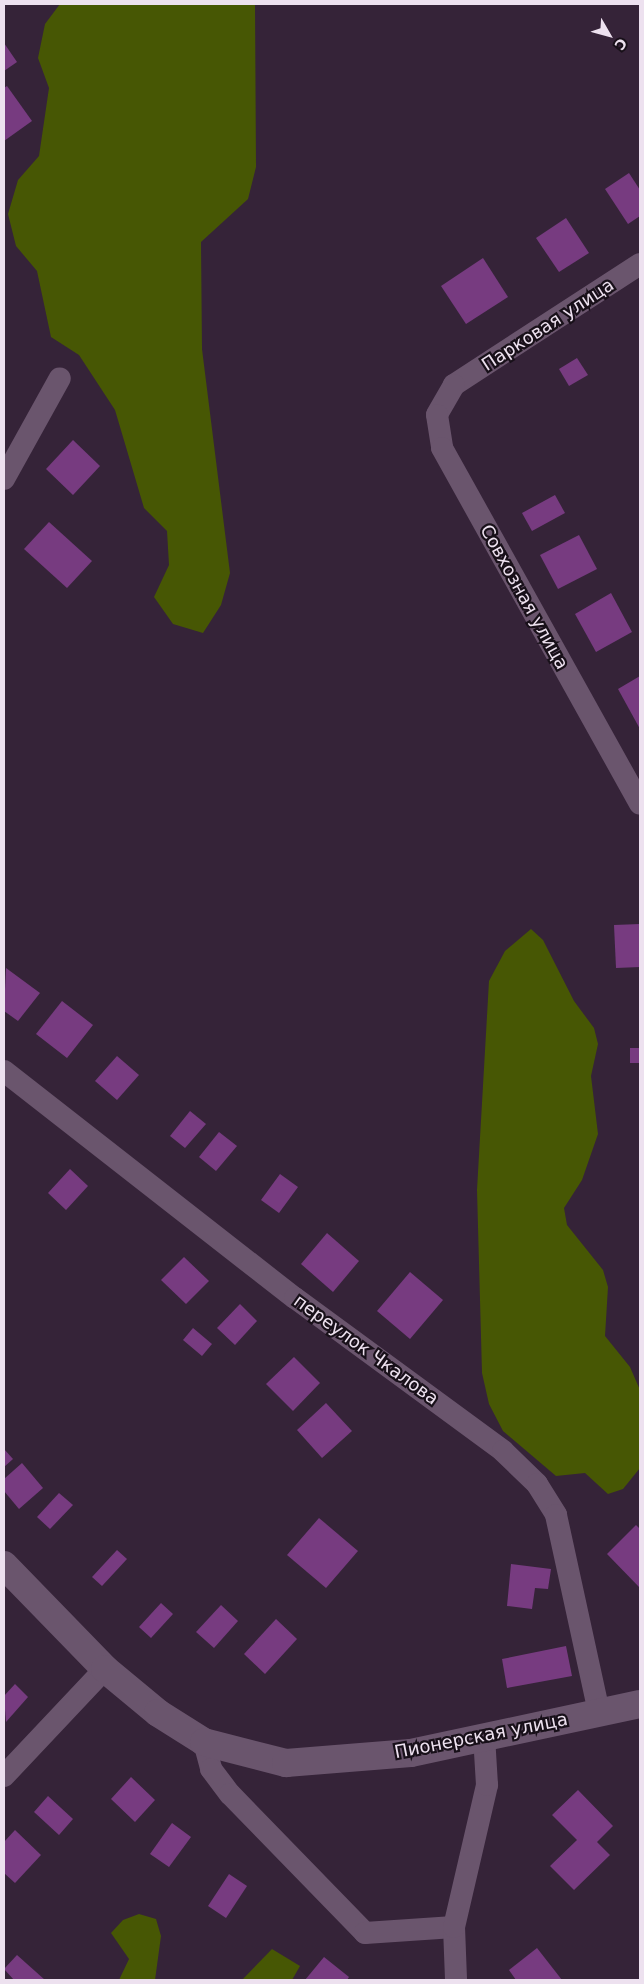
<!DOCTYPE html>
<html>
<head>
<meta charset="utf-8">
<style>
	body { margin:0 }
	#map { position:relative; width:644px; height:1984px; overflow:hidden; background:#352338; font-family:"DejaVu Sans",sans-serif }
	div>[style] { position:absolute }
	.forest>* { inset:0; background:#475704 }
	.building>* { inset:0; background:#773b80 }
	.street>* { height:22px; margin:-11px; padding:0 11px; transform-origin:11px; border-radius:11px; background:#6a556d }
	.secondary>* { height:28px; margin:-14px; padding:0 14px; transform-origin:14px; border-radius:14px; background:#6a556d }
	span { translate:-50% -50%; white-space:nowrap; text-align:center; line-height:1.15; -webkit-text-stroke:4.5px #181019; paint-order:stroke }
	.street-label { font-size:18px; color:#ede1ef }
	.frame { position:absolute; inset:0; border:5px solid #ede1ef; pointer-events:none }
	.north { position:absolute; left:584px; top:10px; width:50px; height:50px; -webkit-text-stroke:4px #181019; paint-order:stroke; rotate:128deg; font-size:14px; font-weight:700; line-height:20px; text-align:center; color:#ede1ef }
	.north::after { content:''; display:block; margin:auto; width:18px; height:22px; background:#ede1ef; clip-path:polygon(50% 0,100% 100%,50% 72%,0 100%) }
</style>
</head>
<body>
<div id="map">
	<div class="forest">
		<i style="clip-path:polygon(60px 4px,255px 4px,256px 167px,248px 199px,201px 242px,202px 349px,230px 573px,221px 605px,203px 633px,173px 624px,154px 597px,169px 565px,167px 531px,144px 508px,115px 410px,79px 355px,51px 337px,37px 271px,16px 246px,8px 214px,18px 180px,39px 156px,49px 88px,38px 58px,45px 24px)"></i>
		<i style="clip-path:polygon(531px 929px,543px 940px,574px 1001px,594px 1028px,598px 1044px,591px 1076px,598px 1134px,582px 1180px,564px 1208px,567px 1225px,603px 1270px,608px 1287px,605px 1336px,630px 1367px,640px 1390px,640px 1468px,623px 1489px,608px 1494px,585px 1473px,556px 1476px,503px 1431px,489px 1404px,482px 1373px,477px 1190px,489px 981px,505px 951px)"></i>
		<i style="clip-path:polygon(139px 1914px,156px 1919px,161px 1936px,155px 1980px,119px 1980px,129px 1959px,111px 1933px,123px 1920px)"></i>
		<i style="clip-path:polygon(272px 1949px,300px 1966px,292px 1980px,242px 1980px)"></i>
	</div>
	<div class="building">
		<i style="clip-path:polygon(4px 43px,17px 62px,4px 71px)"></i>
		<i style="clip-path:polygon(7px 86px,32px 121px,4px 141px,4px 88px)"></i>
		<i style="clip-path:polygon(629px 173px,640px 190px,640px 216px,628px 224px,605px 189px)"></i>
		<i style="clip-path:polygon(566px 218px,589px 253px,559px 272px,536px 238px)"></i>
		<i style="clip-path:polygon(483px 258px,508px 297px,466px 324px,441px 286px)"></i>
		<i style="clip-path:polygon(577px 358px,588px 375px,569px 386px,559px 369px)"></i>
		<i style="clip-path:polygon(73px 440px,100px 466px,73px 495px,46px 469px)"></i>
		<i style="clip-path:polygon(555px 495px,565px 513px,532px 531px,522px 513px)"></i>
		<i style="clip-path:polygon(49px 522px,92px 561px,67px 588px,24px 549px)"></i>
		<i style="clip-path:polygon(579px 535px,597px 569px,558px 589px,540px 555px)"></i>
		<i style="clip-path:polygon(611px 593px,632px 632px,596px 652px,575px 614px)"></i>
		<i style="clip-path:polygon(640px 676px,640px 729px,618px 689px)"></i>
		<i style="clip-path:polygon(640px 924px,640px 967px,616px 968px,614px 925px)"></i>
		<i style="clip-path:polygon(6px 968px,40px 993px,18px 1021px,4px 1011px)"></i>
		<i style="clip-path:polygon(62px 1001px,93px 1025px,67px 1058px,36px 1034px)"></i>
		<i style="clip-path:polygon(630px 1048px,640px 1048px,640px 1063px,630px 1063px)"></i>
		<i style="clip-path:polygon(117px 1056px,139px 1075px,117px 1100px,95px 1081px)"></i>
		<i style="clip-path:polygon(190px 1111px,206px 1124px,185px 1148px,170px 1136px)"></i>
		<i style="clip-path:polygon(219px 1132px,237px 1146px,216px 1171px,199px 1157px)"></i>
		<i style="clip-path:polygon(70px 1169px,88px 1186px,66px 1210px,48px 1193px)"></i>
		<i style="clip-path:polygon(280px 1174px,298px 1187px,279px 1213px,261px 1200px)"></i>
		<i style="clip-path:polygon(327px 1233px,359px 1261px,333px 1292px,301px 1264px)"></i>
		<i style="clip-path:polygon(184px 1257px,209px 1281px,186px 1304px,161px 1280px)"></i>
		<i style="clip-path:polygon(410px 1272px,443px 1300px,410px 1339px,377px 1311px)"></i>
		<i style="clip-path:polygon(240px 1304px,257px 1321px,235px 1345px,217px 1328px)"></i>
		<i style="clip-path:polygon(193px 1328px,212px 1344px,202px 1356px,183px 1340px)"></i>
		<i style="clip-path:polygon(294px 1357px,320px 1383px,293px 1411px,266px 1384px)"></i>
		<i style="clip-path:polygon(326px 1403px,352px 1431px,322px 1458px,297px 1430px)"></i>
		<i style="clip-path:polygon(4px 1449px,13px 1459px,4px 1467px)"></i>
		<i style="clip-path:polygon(22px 1463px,43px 1488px,19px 1509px,4px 1491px,4px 1479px)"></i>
		<i style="clip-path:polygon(59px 1493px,73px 1505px,50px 1529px,37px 1517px)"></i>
		<i style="clip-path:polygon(319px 1518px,358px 1551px,326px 1588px,287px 1555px)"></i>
		<i style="clip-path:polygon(636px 1525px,640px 1529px,640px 1588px,607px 1554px)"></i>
		<i style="clip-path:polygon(117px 1550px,127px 1559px,102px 1586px,92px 1577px)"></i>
		<i style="clip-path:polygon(511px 1564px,551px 1569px,548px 1589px,535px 1588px,532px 1609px,507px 1606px)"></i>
		<i style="clip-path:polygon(161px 1603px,173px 1614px,151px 1638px,139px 1627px)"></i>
		<i style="clip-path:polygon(221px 1605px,238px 1621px,214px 1648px,196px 1632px)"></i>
		<i style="clip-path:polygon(276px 1619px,297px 1639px,265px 1674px,244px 1654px)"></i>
		<i style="clip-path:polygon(566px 1646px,572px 1676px,507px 1688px,502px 1659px)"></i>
		<i style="clip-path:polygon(15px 1684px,28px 1697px,6px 1722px,4px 1696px)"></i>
		<i style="clip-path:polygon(131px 1777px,155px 1800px,135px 1822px,111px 1799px)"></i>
		<i style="clip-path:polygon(578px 1790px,613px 1826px,597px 1842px,610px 1855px,574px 1890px,550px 1866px,577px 1840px,552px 1815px)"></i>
		<i style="clip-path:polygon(48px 1796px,73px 1819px,59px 1835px,34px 1812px)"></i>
		<i style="clip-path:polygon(172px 1823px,191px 1837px,169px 1867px,150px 1854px)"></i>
		<i style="clip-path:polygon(15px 1830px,41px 1855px,15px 1883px,4px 1873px,4px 1842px)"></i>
		<i style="clip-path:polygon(229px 1874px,247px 1886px,226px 1918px,208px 1906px)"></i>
		<i style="clip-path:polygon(537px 1948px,562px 1980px,516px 1980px,509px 1970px)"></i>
		<i style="clip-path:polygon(17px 1955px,45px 1980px,14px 1980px,4px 1969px)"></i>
		<i style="clip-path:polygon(324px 1957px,349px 1977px,347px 1980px,305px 1980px)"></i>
	</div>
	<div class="street">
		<i style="left:640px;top:264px;width:222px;rotate:147deg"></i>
		<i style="left:454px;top:385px;width:34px;rotate:120deg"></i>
		<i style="left:437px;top:415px;width:33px;rotate:81deg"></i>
		<i style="left:442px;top:448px;width:407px;rotate:60.9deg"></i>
		<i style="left:4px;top:479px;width:115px;rotate:-61deg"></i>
		<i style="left:4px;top:1071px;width:369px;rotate:38deg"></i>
		<i style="left:295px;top:1298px;width:258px;rotate:36.3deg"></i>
		<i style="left:503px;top:1451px;width:47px;rotate:44.1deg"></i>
		<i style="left:537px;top:1484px;width:36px;rotate:58deg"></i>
		<i style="left:556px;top:1515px;width:203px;rotate:77.7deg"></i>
		<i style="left:204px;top:1742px;width:28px;rotate:75deg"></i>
		<i style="left:211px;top:1769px;width:31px;rotate:53deg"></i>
		<i style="left:230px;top:1794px;width:194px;rotate:45.8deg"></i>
		<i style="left:365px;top:1933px;width:89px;rotate:-3.9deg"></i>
		<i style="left:454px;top:1927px;width:53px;rotate:87.8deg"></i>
		<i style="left:4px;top:1776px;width:147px;rotate:-46.7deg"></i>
		<i style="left:454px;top:1927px;width:146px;rotate:-76.9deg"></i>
		<i style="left:487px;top:1785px;width:49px;rotate:-93.5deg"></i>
	</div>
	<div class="secondary">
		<i style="left:4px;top:1565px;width:145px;rotate:45.8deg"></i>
		<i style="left:105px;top:1669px;width:69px;rotate:39.7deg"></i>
		<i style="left:158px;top:1713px;width:54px;rotate:32.2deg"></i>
		<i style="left:204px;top:1742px;width:85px;rotate:14.4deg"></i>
		<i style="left:286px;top:1763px;width:125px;rotate:-4.6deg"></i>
		<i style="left:411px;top:1753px;width:234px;rotate:-12.1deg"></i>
	</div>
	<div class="street-label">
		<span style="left:548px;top:325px;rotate:-33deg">Парковая улица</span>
		<span style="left:524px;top:597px;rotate:61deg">Совхозная улица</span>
		<span style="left:366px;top:1350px;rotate:36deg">переулок Чкалова</span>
		<span style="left:481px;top:1736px;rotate:-11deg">Пионерская улица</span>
	</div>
	<div class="frame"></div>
	<div class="north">С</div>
</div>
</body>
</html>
